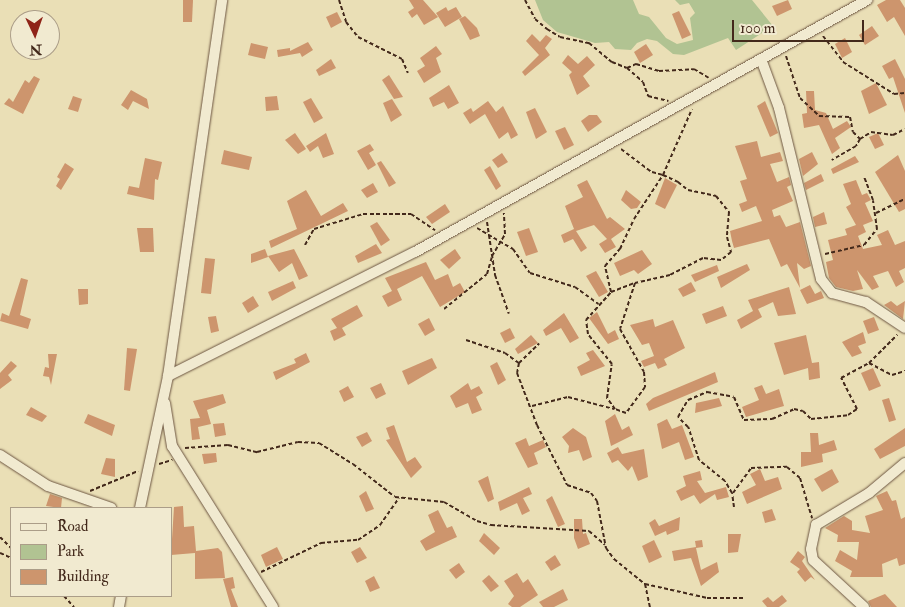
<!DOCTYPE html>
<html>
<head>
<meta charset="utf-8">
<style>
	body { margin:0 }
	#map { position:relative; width:905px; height:607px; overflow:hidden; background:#eadfb6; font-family:"IM FELL Double Pica",serif }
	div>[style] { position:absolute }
	.green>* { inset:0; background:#b1c392 }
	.building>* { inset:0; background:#cd956d }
	.path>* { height:2px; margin-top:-1px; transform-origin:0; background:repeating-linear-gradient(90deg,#43291b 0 4px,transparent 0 6.5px) }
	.roads { filter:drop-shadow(0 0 1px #6d5642) drop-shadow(0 0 1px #6d5642) }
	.minor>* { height:10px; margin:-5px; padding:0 5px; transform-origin:5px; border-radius:5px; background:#f1ead0 }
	span { translate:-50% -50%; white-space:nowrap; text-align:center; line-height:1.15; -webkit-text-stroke:4.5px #f1ead0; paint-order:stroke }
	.legend { position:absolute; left:10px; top:507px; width:162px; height:90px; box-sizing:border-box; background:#f1ead0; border:1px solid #ab9d88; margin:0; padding:6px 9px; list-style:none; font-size:15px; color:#43291b }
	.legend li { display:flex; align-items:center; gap:10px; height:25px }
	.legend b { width:25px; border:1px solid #ab9d88 }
	.north { position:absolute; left:10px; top:10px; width:50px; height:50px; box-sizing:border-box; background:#f1ead0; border:1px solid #ab9d88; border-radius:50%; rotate:177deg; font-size:14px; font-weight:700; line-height:20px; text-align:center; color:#43291b }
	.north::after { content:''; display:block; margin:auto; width:18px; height:22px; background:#8f2418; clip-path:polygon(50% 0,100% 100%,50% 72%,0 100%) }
	.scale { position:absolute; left:732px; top:20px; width:132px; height:22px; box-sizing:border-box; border:2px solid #43291b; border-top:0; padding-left:6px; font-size:15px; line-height:18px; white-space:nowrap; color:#43291b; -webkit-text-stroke:4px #f1ead0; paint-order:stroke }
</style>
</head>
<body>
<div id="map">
	<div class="green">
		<i style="clip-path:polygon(535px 0,633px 0,639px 14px,649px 17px,666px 38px,677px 44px,693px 40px,690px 18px,695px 13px,689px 3px,680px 5px,675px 0,752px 0,773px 26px,736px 50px,728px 38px,684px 55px,673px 54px,657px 41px,647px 39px,637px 43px,631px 50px,615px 49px,609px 42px,595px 43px,557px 32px,543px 20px)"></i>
	</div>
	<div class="building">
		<i style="clip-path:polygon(183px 0,193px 0,192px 22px,183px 22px)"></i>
		<i style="clip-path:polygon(409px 0,423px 0,438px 17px,424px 25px,417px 14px,412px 18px,408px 12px,414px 8px)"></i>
		<i style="clip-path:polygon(788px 0,792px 9px,777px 16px,772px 6px)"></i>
		<i style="clip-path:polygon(886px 0,900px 0,905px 8px,905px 36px,894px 17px,887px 22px,877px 5px)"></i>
		<i style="clip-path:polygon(446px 7px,448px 11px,456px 7px,462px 17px,445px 27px,436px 13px)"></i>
		<i style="clip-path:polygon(679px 11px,691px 35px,682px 39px,672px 14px)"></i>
		<i style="clip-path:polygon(337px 12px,342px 22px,331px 28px,326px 17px)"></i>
		<i style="clip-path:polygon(465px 16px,477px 28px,480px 36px,470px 40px,459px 19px)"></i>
		<i style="clip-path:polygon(872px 26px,879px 36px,865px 45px,859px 35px)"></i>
		<i style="clip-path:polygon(532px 34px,540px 42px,546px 35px,552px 39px,545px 48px,550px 55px,525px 76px,522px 72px,539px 55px,526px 41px)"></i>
		<i style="clip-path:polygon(845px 38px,852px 52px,842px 58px,835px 44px)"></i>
		<i style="clip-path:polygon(308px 42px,313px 50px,302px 57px,300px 53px,278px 57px,277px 50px,290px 48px,290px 51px)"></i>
		<i style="clip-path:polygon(251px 43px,268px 47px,265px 59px,248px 55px)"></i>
		<i style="clip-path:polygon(646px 44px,653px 55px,640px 63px,634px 52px)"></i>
		<i style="clip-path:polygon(436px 46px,442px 54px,436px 58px,441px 72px,424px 83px,417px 71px,425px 66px,420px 58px)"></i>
		<i style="clip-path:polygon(568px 55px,578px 64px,587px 56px,595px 65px,583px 76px,590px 86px,577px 95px,569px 75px,572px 72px,562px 63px)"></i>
		<i style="clip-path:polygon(331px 59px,336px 68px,319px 76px,316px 70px)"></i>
		<i style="clip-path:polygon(895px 59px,905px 79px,905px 113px,893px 77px,889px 79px,882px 66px)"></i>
		<i style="clip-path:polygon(389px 75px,403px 97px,394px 99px,382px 80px)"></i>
		<i style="clip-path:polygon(34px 76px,40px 79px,23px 114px,4px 104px,9px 98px,13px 102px,25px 80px,29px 83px)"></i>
		<i style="clip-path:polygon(876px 83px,887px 105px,869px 114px,861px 91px)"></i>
		<i style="clip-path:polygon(449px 85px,459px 103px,448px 109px,444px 102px,433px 107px,429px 98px)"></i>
		<i style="clip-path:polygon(131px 90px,147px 99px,149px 109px,133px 101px,128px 110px,121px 105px)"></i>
		<i style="clip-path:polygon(806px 91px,814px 91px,815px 110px,826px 113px,833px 129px,847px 121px,851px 127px,835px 138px,840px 148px,832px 154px,819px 125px,804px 128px,802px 114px,807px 113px)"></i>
		<i style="clip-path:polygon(73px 96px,82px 99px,78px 112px,68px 109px)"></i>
		<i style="clip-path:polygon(277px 96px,279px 110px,266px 111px,265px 97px)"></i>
		<i style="clip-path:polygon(311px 98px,323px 118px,314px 123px,303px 102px)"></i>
		<i style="clip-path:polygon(392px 99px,402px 115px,391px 122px,383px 103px)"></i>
		<i style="clip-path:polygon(488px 101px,496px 112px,503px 106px,518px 135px,511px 139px,508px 132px,499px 139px,485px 114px,470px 124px,463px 113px,471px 108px,473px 112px)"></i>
		<i style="clip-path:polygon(765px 101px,778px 133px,770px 137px,757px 106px)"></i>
		<i style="clip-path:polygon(535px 108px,547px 132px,536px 139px,526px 112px)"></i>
		<i style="clip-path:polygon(589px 115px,597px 115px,602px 122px,588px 132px,581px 121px)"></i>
		<i style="clip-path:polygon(565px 127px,574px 145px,564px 150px,555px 131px)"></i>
		<i style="clip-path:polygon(295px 133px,306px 149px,298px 154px,285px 140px)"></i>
		<i style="clip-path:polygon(326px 133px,334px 154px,323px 158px,318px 146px,310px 152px,306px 146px)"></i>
		<i style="clip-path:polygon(878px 133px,884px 145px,875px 149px,869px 137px)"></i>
		<i style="clip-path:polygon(757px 141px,761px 157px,780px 152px,783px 161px,770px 164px,777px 182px,789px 177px,791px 185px,787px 187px,793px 201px,772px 210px,774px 217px,780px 215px,786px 227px,800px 222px,811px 266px,804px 269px,797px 263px,800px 288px,787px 264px,781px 267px,769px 239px,734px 248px,732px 241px,730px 231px,762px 221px,756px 206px,742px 212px,739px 204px,747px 201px,740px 181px,747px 179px,735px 146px)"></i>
		<i style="clip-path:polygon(370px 144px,374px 150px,369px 153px,376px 165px,368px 170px,357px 151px)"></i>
		<i style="clip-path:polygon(224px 150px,252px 157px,249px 170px,221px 164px)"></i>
		<i style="clip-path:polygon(812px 152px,818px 164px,803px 176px,799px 159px)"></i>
		<i style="clip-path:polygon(502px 153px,508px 162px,498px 168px,492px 160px)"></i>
		<i style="clip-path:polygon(898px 155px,905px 171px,905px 209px,899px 212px,875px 172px)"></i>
		<i style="clip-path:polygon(855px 156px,859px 162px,833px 174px,831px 169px)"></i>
		<i style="clip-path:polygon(145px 158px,162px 162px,158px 180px,155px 179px,154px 200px,127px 194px,129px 186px,139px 188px)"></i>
		<i style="clip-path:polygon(381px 161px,396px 183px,389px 187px,377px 163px)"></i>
		<i style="clip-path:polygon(65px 163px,74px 169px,61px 190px,56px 186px,60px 179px,57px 177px)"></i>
		<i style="clip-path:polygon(490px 166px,501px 186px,496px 190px,484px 170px)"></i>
		<i style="clip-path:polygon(821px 174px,824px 181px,806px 190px,804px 183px)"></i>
		<i style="clip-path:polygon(665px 178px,677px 185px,665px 209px,655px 204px)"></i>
		<i style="clip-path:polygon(587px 180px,607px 219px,610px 217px,625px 229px,611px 239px,616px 247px,605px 253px,599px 244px,607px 239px,594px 225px,576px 231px,587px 248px,581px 252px,573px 239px,564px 243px,561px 235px,574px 229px,565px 206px,583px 197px,577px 185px)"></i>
		<i style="clip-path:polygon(856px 180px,862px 195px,867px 193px,871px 200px,865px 203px,873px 221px,863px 225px,866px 232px,858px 236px,863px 249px,882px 245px,877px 235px,888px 230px,895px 245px,905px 241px,905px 268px,899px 271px,904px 282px,896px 287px,888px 271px,873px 276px,879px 287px,872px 290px,857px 270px,863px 289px,853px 291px,836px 287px,829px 278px,826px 262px,833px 260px,828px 240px,847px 235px,845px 229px,856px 225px,846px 207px,851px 204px,843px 184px)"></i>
		<i style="clip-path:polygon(373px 183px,378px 192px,367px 198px,361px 190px)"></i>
		<i style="clip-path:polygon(306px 190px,321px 216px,343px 203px,348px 211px,271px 248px,269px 241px,297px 229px,287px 201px)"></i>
		<i style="clip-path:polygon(626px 190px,641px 202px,637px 208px,631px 209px,621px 200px)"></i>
		<i style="clip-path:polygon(445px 204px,450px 212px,432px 224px,426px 217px)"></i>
		<i style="clip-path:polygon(824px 212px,827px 224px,815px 227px,813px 217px)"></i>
		<i style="clip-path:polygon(377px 222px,390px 240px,381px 246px,370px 226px)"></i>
		<i style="clip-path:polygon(137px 228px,153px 228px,154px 252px,140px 252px)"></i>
		<i style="clip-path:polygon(529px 228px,538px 252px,526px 256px,517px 232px)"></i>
		<i style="clip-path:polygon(376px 244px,382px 253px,358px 263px,355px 256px)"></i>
		<i style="clip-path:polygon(265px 249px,268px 257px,251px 263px,251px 254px)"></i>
		<i style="clip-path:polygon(294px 249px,308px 276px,299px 280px,292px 263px,279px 272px,268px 256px)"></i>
		<i style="clip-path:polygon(455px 249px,461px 258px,449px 269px,440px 260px)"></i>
		<i style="clip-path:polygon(642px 250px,652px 264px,638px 274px,634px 270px,620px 276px,614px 263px)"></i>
		<i style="clip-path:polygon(205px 258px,215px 259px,211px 294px,201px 293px)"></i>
		<i style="clip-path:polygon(426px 262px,435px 280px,448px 274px,453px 287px,460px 283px,465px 292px,440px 307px,422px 276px,397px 289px,402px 300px,388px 307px,382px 296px,392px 291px,385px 278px)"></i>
		<i style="clip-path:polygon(747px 264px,750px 270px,721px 288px,717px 277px)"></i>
		<i style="clip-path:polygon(717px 265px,719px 271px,695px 282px,691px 275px)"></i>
		<i style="clip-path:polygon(596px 271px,608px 292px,599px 297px,586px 276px)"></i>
		<i style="clip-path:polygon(21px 278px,28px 280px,20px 315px,31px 319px,28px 329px,0 321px,2px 313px,9px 316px)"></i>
		<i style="clip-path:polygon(293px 281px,296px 288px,272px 301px,268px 292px)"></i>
		<i style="clip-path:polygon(691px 282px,696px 291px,683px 297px,678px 289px)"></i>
		<i style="clip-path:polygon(810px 285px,815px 294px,821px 291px,824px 298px,807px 304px,800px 290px)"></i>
		<i style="clip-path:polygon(789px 287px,796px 314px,778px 316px,773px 302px,758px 309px,762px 317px,741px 329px,737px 320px,753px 311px,748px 300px)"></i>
		<i style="clip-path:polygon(78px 289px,88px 289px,88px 304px,79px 305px)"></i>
		<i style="clip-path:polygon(253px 296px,259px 306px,248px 313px,242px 303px)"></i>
		<i style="clip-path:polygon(891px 301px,897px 306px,905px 301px,903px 319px,884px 305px)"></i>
		<i style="clip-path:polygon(357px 305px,363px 316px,342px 328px,346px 335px,334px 341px,330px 331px,337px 328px,331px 319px)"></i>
		<i style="clip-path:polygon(723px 306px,727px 316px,706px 324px,702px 314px)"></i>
		<i style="clip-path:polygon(597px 312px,608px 334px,615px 330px,619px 339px,608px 344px,589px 318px)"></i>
		<i style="clip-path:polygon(564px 313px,579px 338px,570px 343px,561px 328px,546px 336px,543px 330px)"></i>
		<i style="clip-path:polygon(216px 316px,219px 331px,211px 333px,208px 317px)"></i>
		<i style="clip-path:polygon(874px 317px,879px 330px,868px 334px,863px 321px)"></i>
		<i style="clip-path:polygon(429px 318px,435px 330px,425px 336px,418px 324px)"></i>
		<i style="clip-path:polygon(653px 319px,655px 327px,673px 320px,685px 348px,664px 359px,667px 365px,658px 369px,655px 363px,644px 367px,641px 361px,654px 356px,649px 343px,642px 345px,630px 325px)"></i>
		<i style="clip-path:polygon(510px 328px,515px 338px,505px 343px,500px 333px)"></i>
		<i style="clip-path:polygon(863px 332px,866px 343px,858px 346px,862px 353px,852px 357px,842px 342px)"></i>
		<i style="clip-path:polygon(531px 335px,538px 343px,518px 354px,515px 349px)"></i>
		<i style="clip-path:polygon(806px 335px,812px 363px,819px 362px,820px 378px,809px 380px,808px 368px,784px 375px,774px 343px)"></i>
		<i style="clip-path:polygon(127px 348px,137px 349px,130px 391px,124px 390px)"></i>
		<i style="clip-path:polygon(593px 350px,605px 366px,581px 376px,577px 367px,590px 360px,586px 353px)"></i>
		<i style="clip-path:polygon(306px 353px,310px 362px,276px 380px,273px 372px,296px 363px,294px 359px)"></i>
		<i style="clip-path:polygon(48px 354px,57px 354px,51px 385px,49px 377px,43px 376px,45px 367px,49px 368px)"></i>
		<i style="clip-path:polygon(432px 358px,437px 368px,408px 385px,402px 371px)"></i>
		<i style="clip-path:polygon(11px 361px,17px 366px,8px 375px,12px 380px,0 389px,0 373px)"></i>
		<i style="clip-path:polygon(497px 362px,506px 380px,498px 385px,490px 366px)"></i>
		<i style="clip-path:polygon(873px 368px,881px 386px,869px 391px,861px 373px)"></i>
		<i style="clip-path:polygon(715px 372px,718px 382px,649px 411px,646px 404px,653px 398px)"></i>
		<i style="clip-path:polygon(381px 383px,386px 394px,376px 399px,370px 388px)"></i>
		<i style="clip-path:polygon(468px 383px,471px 390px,479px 386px,483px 393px,476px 397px,482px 410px,472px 414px,468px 403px,456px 408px,450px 396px)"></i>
		<i style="clip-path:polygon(762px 385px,766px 394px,779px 389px,784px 406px,746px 417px,742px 407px,759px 400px,754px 388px)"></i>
		<i style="clip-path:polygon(348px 386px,354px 397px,344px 402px,339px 391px)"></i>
		<i style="clip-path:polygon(223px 394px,226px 403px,207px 410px,211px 424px,198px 427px,200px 439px,192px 440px,190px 419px,200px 418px,193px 401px)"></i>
		<i style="clip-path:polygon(719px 398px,722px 406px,695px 413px,696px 403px)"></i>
		<i style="clip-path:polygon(889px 398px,896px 420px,889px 422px,882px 400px)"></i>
		<i style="clip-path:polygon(31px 407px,47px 416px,42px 422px,26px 415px)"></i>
		<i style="clip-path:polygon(88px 414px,115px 425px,112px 436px,84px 423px)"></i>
		<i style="clip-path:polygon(615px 414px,622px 430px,629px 426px,633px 435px,611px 446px,605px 421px)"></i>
		<i style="clip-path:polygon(667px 419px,672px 429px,682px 425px,694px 457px,685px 460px,679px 442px,662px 449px,657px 424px)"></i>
		<i style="clip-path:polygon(224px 423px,226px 435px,215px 437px,213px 424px)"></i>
		<i style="clip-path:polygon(394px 425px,407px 462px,415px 457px,422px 467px,411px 478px,386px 440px,390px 439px,386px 428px)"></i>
		<i style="clip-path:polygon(573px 428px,586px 437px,592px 457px,583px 461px,579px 450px,568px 453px,569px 446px,562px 437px)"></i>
		<i style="clip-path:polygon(905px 428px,905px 446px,880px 459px,874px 449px)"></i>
		<i style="clip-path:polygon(367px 432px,372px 441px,362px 447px,356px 437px)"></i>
		<i style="clip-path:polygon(810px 433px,818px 433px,819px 445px,834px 440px,837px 450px,822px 454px,823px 462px,801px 467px,801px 452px,811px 452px)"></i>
		<i style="clip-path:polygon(526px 438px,529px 446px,543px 440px,546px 447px,534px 453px,538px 464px,528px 468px,515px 443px)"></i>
		<i style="clip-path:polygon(618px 447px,622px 454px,644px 449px,648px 477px,638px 481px,632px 466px,628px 471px,618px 460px,612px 463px,607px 453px)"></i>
		<i style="clip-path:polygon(216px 453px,217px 462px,204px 464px,202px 454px)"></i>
		<i style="clip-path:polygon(106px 458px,115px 459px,115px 477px,101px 474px)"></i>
		<i style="clip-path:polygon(760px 469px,765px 481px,778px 477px,782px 489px,747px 504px,742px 492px,756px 485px,750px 474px)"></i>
		<i style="clip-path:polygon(832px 469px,839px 482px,822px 492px,814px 479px)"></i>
		<i style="clip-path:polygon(700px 471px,702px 480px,697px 481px,705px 493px,726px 487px,729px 497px,717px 500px,715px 494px,700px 504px,694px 495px,681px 501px,676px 491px,686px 486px,683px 476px)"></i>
		<i style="clip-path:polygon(488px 476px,494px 499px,488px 502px,478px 481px)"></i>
		<i style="clip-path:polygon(529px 487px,532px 494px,523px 498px,530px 511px,522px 515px,517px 503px,500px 511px,498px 502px)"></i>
		<i style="clip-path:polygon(366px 491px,374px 509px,366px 512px,359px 496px)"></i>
		<i style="clip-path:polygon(887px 491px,892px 501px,896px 500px,901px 519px,905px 517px,905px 564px,899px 566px,897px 558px,882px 564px,883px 577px,850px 577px,852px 571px,835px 561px,840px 550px,857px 560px,859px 542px,837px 542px,838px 535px,825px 528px,844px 516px,852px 521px,852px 530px,870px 533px,865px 516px,883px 510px,876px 496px)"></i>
		<i style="clip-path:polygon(50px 494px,62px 498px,61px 508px,46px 506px)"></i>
		<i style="clip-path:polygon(552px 496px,565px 524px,558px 527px,546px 500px)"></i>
		<i style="clip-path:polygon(183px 506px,184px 527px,194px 526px,196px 551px,218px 548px,222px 552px,225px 578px,195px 579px,195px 553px,171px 555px,174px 507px)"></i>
		<i style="clip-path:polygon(772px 509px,776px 520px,765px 523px,762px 512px)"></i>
		<i style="clip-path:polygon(438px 510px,447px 528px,452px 526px,457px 537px,426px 551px,420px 541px,435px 532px,428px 515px)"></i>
		<i style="clip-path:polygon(680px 517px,679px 530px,667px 535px,666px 531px,655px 536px,649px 523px,655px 519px,659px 526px)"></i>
		<i style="clip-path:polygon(574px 519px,582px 519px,583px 534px,586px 533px,590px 544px,578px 549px,574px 538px)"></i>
		<i style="clip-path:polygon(484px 533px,500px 548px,494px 555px,479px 541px)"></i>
		<i style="clip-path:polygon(728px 534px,741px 534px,738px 552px,728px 553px)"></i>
		<i style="clip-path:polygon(654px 540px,662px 557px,649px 563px,642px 546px)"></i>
		<i style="clip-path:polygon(702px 540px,703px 547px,696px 548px,701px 570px,717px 562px,719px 572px,701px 586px,691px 558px,674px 561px,672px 551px,696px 547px,695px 541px)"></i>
		<i style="clip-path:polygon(277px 547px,283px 559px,266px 567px,261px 555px)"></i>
		<i style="clip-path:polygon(360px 547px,367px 558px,357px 563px,351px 552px)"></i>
		<i style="clip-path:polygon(798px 551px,805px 557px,802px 561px,815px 580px,811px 577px,805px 582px,797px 572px,800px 569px,790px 562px)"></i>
		<i style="clip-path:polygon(555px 555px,561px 565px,551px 571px,545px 562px)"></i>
		<i style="clip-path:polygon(459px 563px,465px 572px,456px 579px,449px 570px)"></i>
		<i style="clip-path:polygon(517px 573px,523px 583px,528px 579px,538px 595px,520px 607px,512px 607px,508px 604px,514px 596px,504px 581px)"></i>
		<i style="clip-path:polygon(489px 575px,499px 586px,491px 592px,482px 581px)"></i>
		<i style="clip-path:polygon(374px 576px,380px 588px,370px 592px,365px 581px)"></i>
		<i style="clip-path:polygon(233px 577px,235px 588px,231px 589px,238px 607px,231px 607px,223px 579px)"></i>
		<i style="clip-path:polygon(563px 589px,568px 600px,554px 607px,543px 607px,539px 602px)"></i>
		<i style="clip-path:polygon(885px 594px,897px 607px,871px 607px,868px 601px)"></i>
		<i style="clip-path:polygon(782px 595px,787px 601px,779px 607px,767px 607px,762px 601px,768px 597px,773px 602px)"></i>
	</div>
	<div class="path">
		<i style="left:339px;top:0;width:23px;rotate:72deg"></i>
		<i style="left:346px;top:22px;width:19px;rotate:51deg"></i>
		<i style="left:358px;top:37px;width:49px;rotate:26.6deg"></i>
		<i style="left:402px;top:59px;width:15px;rotate:67deg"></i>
		<i style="left:525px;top:0;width:21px;rotate:62deg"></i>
		<i style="left:535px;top:19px;width:16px;rotate:40deg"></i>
		<i style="left:547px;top:29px;width:15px;rotate:32deg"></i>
		<i style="left:560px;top:37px;width:30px;rotate:12deg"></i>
		<i style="left:589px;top:43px;width:30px;rotate:40deg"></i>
		<i style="left:612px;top:62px;width:16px;rotate:22deg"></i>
		<i style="left:627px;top:68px;width:10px;rotate:-24deg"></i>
		<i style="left:636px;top:64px;width:24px;rotate:17deg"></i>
		<i style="left:659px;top:71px;width:35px;rotate:-3deg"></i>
		<i style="left:694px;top:69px;width:17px;rotate:31deg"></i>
		<i style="left:823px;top:36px;width:33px;rotate:52deg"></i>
		<i style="left:843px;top:62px;width:60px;rotate:32.1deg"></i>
		<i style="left:894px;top:94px;width:11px;rotate:-5deg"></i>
		<i style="left:786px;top:56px;width:44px;rotate:71.6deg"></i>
		<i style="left:800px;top:98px;width:26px;rotate:43deg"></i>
		<i style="left:819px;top:116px;width:31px;rotate:2deg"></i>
		<i style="left:850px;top:117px;width:15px;rotate:79deg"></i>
		<i style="left:853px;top:132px;width:10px;rotate:45deg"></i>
		<i style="left:860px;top:139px;width:8px;rotate:120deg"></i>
		<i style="left:856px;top:146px;width:28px;rotate:150deg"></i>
		<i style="left:627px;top:68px;width:21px;rotate:41deg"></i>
		<i style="left:643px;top:82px;width:15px;rotate:70deg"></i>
		<i style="left:648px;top:96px;width:21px;rotate:14deg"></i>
		<i style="left:860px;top:139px;width:13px;rotate:-32deg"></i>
		<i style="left:871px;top:132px;width:22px;rotate:8deg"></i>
		<i style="left:893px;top:135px;width:13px;rotate:-27deg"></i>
		<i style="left:621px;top:149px;width:39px;rotate:37deg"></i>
		<i style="left:652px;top:172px;width:11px;rotate:15deg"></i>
		<i style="left:663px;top:175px;width:17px;rotate:25deg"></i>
		<i style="left:678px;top:182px;width:13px;rotate:39deg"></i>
		<i style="left:688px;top:190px;width:29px;rotate:12deg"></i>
		<i style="left:716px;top:196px;width:21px;rotate:51deg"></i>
		<i style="left:729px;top:212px;width:25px;rotate:95deg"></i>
		<i style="left:727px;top:237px;width:16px;rotate:75deg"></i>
		<i style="left:731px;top:252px;width:13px;rotate:141deg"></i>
		<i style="left:721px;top:260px;width:18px;rotate:-174deg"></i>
		<i style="left:703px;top:258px;width:37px;rotate:153deg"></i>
		<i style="left:670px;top:275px;width:36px;rotate:167deg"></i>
		<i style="left:635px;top:283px;width:48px;rotate:108.1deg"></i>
		<i style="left:620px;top:329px;width:49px;rotate:60.8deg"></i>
		<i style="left:644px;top:372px;width:15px;rotate:86deg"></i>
		<i style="left:645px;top:387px;width:32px;rotate:126deg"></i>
		<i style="left:626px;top:413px;width:12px;rotate:-160deg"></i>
		<i style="left:615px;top:409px;width:14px;rotate:-126deg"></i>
		<i style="left:607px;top:398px;width:34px;rotate:-82deg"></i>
		<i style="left:612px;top:364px;width:38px;rotate:-129deg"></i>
		<i style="left:588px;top:334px;width:14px;rotate:-98deg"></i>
		<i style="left:586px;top:320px;width:38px;rotate:-48deg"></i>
		<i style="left:611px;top:292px;width:27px;rotate:-103deg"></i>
		<i style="left:605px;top:266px;width:23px;rotate:-49deg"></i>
		<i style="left:620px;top:249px;width:33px;rotate:-65deg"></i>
		<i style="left:634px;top:219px;width:53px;rotate:-56.6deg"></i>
		<i style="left:663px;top:175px;width:72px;rotate:-66.3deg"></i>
		<i style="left:876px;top:213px;width:32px;rotate:-26deg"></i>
		<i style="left:487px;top:222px;width:54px;rotate:81.4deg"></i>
		<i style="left:495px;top:275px;width:41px;rotate:70.3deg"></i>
		<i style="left:477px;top:228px;width:42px;rotate:30.3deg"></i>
		<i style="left:513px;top:249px;width:29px;rotate:55deg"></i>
		<i style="left:530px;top:273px;width:47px;rotate:17.3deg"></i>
		<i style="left:575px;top:287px;width:29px;rotate:36deg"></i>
		<i style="left:305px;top:245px;width:18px;rotate:-61deg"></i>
		<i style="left:314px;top:229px;width:51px;rotate:-17deg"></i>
		<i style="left:363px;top:214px;width:48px"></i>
		<i style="left:411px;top:214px;width:29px;rotate:34deg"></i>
		<i style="left:825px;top:254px;width:40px;rotate:-13deg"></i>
		<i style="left:864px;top:245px;width:21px;rotate:-51deg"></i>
		<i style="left:877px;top:229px;width:29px;rotate:-98deg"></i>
		<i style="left:873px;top:200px;width:25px;rotate:-111deg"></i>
		<i style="left:611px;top:292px;width:26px;rotate:-21deg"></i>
		<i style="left:444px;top:309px;width:55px;rotate:-39.1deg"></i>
		<i style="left:487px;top:274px;width:19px;rotate:-74deg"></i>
		<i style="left:492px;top:256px;width:26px;rotate:-59deg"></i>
		<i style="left:505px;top:234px;width:21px;rotate:-93deg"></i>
		<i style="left:466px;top:340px;width:41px;rotate:18.4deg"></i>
		<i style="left:505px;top:353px;width:17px;rotate:36deg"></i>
		<i style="left:519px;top:363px;width:28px;rotate:-44deg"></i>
		<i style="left:519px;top:363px;width:10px;rotate:101deg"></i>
		<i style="left:517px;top:373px;width:56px;rotate:69deg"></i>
		<i style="left:537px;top:425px;width:67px;rotate:63.4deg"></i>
		<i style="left:567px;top:485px;width:25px;rotate:18deg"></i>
		<i style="left:591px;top:493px;width:10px;rotate:53deg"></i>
		<i style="left:597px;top:501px;width:48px;rotate:79.2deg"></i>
		<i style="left:606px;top:548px;width:14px;rotate:54deg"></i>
		<i style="left:614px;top:559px;width:40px;rotate:39deg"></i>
		<i style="left:645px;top:584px;width:64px;rotate:12.7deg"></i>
		<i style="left:707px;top:598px;width:37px"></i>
		<i style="left:869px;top:363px;width:26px;rotate:28deg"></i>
		<i style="left:892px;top:375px;width:14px;rotate:-17deg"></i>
		<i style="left:532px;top:406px;width:37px;rotate:-14deg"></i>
		<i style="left:568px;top:397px;width:48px;rotate:14.6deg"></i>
		<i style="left:185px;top:448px;width:43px;rotate:-4deg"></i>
		<i style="left:228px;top:445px;width:30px;rotate:14deg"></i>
		<i style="left:257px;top:452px;width:42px;rotate:-13.7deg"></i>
		<i style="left:298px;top:442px;width:21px;rotate:3deg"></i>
		<i style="left:319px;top:443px;width:40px;rotate:32deg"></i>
		<i style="left:353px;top:464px;width:53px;rotate:38.2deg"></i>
		<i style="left:395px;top:497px;width:49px;rotate:5.8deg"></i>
		<i style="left:444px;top:502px;width:38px;rotate:30deg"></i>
		<i style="left:477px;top:521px;width:15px;rotate:16deg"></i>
		<i style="left:491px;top:525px;width:98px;rotate:3.5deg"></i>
		<i style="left:589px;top:531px;width:21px;rotate:41deg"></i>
		<i style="left:159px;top:464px;width:14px;rotate:-17deg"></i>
		<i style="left:90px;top:491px;width:52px;rotate:-22.6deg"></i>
		<i style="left:733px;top:493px;width:31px;rotate:-54deg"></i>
		<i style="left:751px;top:468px;width:36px;rotate:-2deg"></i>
		<i style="left:787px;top:467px;width:17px;rotate:40deg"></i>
		<i style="left:800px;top:478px;width:42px;rotate:73.3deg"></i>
		<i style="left:734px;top:507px;width:14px;rotate:-98deg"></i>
		<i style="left:732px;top:493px;width:14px;rotate:-120deg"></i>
		<i style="left:725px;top:481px;width:33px;rotate:-141deg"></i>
		<i style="left:699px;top:460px;width:35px;rotate:-108deg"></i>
		<i style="left:688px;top:427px;width:14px;rotate:-135deg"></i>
		<i style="left:678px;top:417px;width:20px;rotate:-60deg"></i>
		<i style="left:688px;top:400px;width:21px;rotate:-23deg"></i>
		<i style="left:707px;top:392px;width:27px;rotate:10deg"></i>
		<i style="left:734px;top:397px;width:25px;rotate:67deg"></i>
		<i style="left:744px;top:420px;width:28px;rotate:-2deg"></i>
		<i style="left:772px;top:419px;width:24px;rotate:-24deg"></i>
		<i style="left:794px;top:409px;width:9px;rotate:13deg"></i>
		<i style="left:803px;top:411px;width:11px;rotate:45deg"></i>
		<i style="left:811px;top:419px;width:37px;rotate:-6deg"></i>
		<i style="left:848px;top:415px;width:11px;rotate:-34deg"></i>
		<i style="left:857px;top:409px;width:35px;rotate:-117deg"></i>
		<i style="left:841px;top:378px;width:32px;rotate:-28deg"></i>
		<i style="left:869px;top:363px;width:40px;rotate:-45deg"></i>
		<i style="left:0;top:537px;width:16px;rotate:45deg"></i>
		<i style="left:0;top:553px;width:12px;rotate:24deg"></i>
		<i style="left:261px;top:572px;width:67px;rotate:-25.8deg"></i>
		<i style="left:321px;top:543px;width:37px;rotate:-5deg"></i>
		<i style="left:358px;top:540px;width:27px;rotate:-34deg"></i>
		<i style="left:380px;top:525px;width:33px;rotate:-55deg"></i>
		<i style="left:645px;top:584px;width:24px;rotate:78deg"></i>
		<i style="left:64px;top:596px;width:15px;rotate:48deg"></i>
	</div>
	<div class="roads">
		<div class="minor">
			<i style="left:761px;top:59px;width:52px;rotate:69.8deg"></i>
			<i style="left:779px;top:108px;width:176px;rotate:76.2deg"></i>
			<i style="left:821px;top:279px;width:18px;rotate:52deg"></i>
			<i style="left:832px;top:293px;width:35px;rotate:15deg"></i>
			<i style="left:866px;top:302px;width:47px;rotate:33.7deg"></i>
			<i style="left:168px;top:376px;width:276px;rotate:-26.7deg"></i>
			<i style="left:415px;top:252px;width:518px;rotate:-29.14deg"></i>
			<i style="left:165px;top:403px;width:44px;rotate:80.8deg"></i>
			<i style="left:172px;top:446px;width:190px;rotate:57.9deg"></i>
			<i style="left:0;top:455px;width:57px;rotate:32.9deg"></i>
			<i style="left:48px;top:486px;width:67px;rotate:19.2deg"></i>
			<i style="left:140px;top:508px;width:135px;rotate:-78deg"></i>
			<i style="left:168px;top:376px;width:380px;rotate:-81.8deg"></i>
			<i style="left:119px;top:607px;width:11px;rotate:-80deg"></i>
			<i style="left:864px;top:607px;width:69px;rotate:-137.3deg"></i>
			<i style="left:813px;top:560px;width:11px;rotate:-100deg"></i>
			<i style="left:811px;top:549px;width:25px;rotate:-78deg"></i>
			<i style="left:816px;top:525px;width:62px;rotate:-31.1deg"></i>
			<i style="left:869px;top:493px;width:47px;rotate:-39.8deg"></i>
		</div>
	</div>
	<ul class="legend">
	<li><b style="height:6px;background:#f1ead0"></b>Road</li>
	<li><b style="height:14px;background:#b1c392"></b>Park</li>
	<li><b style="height:14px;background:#cd956d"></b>Building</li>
	</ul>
	<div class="north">N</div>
	<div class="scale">100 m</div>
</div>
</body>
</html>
